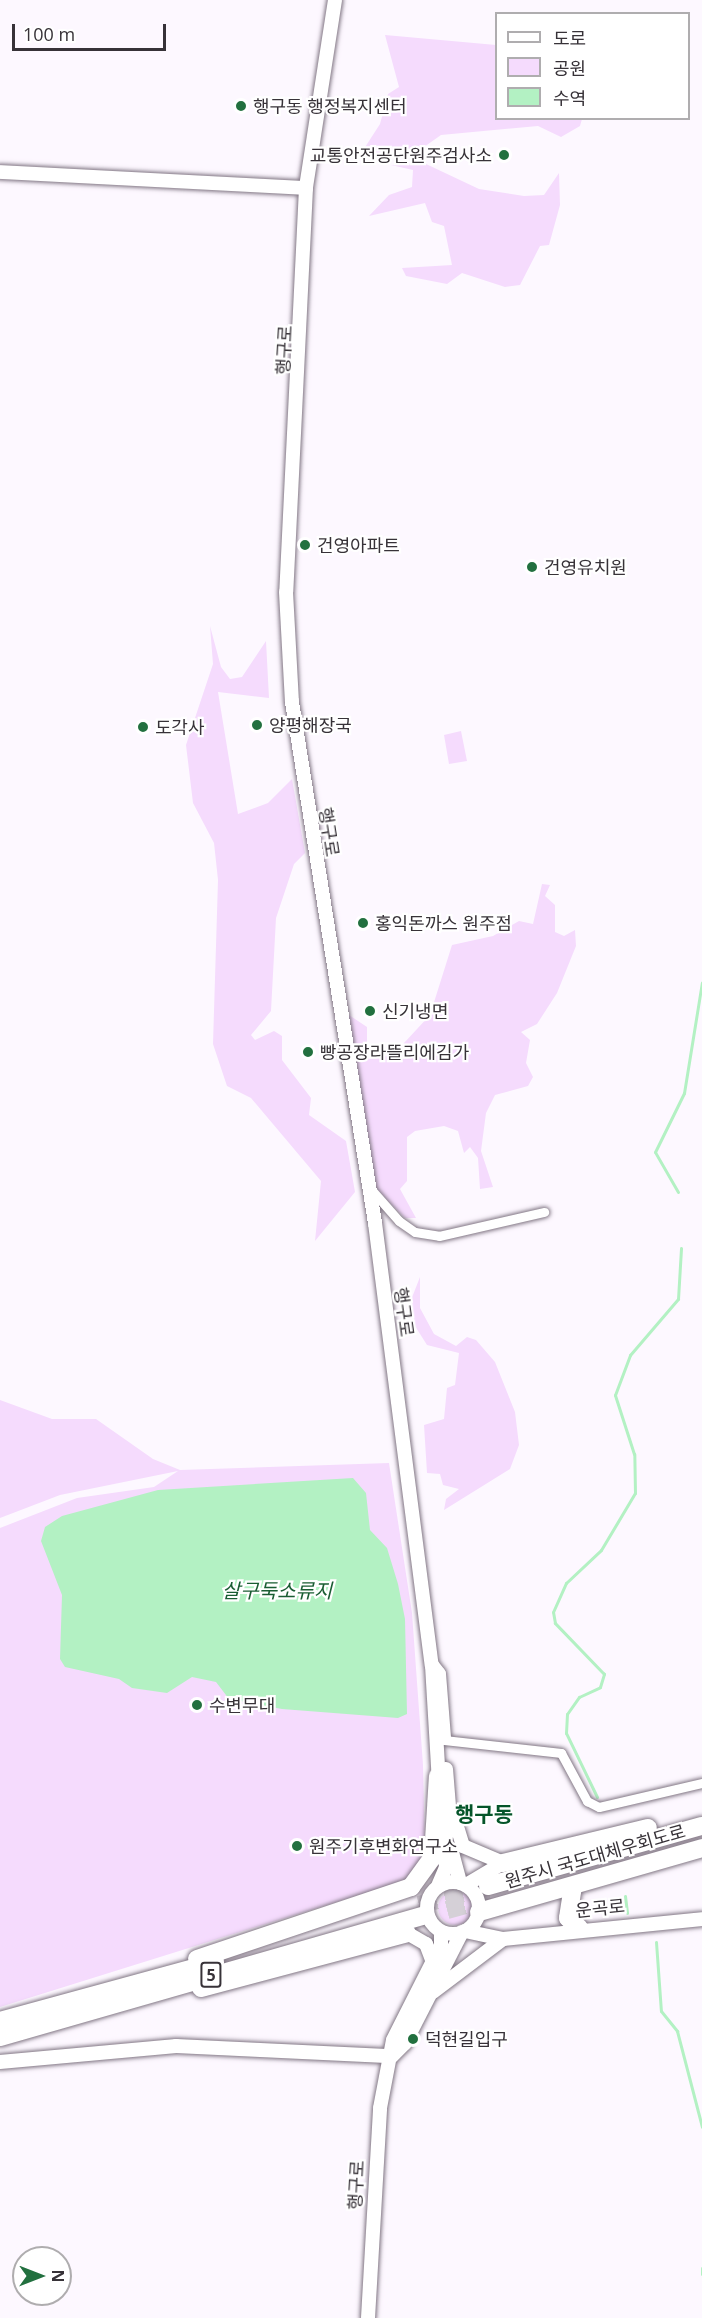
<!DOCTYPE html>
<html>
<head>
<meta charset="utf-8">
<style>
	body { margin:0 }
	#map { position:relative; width:702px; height:2318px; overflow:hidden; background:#fdf8ff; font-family:"Open Sans","Noto Sans KR",sans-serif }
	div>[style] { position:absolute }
	.green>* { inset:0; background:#f5dbfd }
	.round { border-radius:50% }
	.water>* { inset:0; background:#b3f1c3 }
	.stream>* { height:3px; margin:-1.5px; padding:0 1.5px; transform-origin:1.5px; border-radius:1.5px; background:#b3f1c3 }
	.highway-tunnel>* { height:18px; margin-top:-9px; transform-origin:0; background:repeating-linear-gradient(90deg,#d5d0d7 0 18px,transparent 0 27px) }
	.roads { filter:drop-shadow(0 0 2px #827785) drop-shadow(0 0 2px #827785) }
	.street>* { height:9px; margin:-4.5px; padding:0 4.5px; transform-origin:4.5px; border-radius:4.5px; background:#fff }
	.secondary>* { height:14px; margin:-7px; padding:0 7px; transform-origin:7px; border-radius:7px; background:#fff }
	.secondary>.ring { margin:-7px; padding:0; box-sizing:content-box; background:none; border:14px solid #fff; border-radius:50% }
	.highway>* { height:18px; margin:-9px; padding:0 9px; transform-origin:9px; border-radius:9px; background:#fff }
	.dots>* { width:16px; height:16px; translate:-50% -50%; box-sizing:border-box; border:3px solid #fff; border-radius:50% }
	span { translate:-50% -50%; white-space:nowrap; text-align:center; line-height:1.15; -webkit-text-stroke:4.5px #fff; paint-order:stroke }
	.shield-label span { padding:2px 4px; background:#fff; border:2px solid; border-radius:4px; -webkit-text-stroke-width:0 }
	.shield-label { font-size:16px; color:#373238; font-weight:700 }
	.poi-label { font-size:18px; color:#373238 }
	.left { translate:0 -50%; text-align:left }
	.right { translate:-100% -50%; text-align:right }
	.street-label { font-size:18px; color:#373238 }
	.water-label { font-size:20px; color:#1a5d33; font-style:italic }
	.quarter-label { font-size:21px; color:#05552a; font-weight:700 }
	.legend { position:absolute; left:495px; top:12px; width:195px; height:108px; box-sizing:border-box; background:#fff; border:2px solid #afadaf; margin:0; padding:8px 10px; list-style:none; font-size:18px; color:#373238 }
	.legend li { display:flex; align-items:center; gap:12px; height:30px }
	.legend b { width:30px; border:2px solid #afadaf }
	.north { position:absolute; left:12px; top:2246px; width:60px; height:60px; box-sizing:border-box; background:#fff; border:2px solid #afadaf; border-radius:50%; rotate:90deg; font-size:16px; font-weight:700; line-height:24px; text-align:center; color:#373238 }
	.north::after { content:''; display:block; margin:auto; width:21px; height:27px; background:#22703f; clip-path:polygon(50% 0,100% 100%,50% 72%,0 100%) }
	.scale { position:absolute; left:12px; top:24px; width:154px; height:27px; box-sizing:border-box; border:3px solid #373238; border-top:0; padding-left:8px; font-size:18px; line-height:21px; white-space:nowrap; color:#373238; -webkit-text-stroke:4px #fff; paint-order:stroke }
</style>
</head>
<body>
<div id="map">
	<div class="green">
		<i style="clip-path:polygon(385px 35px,496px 45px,496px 118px,582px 119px,580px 126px,561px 137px,538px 126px,441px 135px,424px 147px,360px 155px,380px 124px,388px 94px,399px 87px)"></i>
		<i style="clip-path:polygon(426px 164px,479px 189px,524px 196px,544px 195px,559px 173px,560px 205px,549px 245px,540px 246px,520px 285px,505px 287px,462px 273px,447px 284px,406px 276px,402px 268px,452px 265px,444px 226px,432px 222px,425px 203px,369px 216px,389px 195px,412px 187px,413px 170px,391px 165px)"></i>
		<i style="clip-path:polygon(210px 626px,221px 667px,230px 679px,242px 677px,266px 641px,269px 698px,218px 692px,238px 814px,268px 803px,292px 779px,305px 853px,294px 864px,276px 918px,271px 1011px,251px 1035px,255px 1040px,274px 1031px,282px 1036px,282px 1060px,311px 1098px,309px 1115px,346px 1141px,355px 1192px,315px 1241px,321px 1181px,251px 1098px,227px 1086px,213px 1044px,218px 880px,214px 843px,193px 803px,186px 745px,213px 664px)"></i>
		<i style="clip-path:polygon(461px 731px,467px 761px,449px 764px,444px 735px)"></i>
		<i style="clip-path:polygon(542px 884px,550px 885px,545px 896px,555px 905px,555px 932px,564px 936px,575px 930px,576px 946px,557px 993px,537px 1024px,521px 1032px,530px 1040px,526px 1063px,533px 1077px,528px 1086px,495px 1095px,486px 1113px,481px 1151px,493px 1187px,480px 1189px,478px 1158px,470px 1147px,464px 1153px,458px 1131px,444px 1126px,415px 1131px,407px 1137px,407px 1181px,400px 1189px,416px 1218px,405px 1218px,372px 1185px,343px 1011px,367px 1027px,367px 1057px,392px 1056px,430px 1015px,452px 945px,493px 936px,519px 921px,533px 924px)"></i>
		<i style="clip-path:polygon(420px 1277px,420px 1308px,434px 1334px,456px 1346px,467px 1337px,476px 1340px,495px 1362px,515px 1412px,519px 1445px,510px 1469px,444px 1510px,446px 1499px,459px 1489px,443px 1485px,440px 1474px,427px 1473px,424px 1425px,444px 1419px,447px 1388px,455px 1385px,459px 1353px,427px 1345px,415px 1326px,411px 1300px)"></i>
		<i style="clip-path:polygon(0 1400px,52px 1419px,96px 1419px,153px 1459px,180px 1470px,389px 1463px,412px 1613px,423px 1765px,425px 1851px,410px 1879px,0 2007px,0 1528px,77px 1498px,154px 1487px,178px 1471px,60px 1495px,0 1518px)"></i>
		<i class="round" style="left:438px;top:1891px;width:34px;height:34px"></i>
	</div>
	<div class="water">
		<i style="clip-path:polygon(353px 1478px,366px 1493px,370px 1530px,387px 1548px,398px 1584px,405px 1619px,407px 1714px,398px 1718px,282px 1709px,229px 1699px,216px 1682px,192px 1677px,167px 1693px,132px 1688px,119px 1679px,65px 1667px,60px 1659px,62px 1595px,41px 1541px,45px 1527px,62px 1516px,158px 1490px)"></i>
	</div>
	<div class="stream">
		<i style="left:678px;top:1192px;width:46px;rotate:-119.9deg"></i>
		<i style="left:655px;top:1152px;width:66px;rotate:-63.8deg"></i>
		<i style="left:684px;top:1093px;width:112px;rotate:-80.8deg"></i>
		<i style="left:597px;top:1797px;width:71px;rotate:-115.8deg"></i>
		<i style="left:566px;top:1733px;width:19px;rotate:-87deg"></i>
		<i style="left:567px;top:1714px;width:21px;rotate:-55deg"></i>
		<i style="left:579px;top:1697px;width:23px;rotate:-25deg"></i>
		<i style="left:600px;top:1687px;width:14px;rotate:-73deg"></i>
		<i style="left:604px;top:1674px;width:71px;rotate:-133.9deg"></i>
		<i style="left:555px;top:1623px;width:11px;rotate:-100deg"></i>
		<i style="left:553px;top:1612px;width:32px;rotate:-66deg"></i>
		<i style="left:566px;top:1583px;width:48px;rotate:-43.3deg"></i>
		<i style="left:601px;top:1550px;width:66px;rotate:-59.2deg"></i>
		<i style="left:635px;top:1493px;width:39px;rotate:-91deg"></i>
		<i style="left:634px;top:1454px;width:62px;rotate:-107.9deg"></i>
		<i style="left:615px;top:1395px;width:43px;rotate:-69.4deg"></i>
		<i style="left:630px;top:1355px;width:74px;rotate:-49.4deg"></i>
		<i style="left:678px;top:1299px;width:51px;rotate:-86.6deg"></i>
		<i style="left:625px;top:1896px;width:17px;rotate:83deg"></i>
		<i style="left:656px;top:1942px;width:69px;rotate:85.9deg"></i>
		<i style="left:661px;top:2011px;width:26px;rotate:51deg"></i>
		<i style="left:677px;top:2031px;width:99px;rotate:75.4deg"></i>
		<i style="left:702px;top:2268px;width:6px;rotate:90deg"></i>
	</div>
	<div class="highway-tunnel">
		<i style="left:419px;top:1905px;width:72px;rotate:-15.4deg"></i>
		<i style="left:447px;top:1910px;width:47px;rotate:-14.9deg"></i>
	</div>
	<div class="roads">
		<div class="street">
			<i style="left:369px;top:1187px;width:45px;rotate:48.6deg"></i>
			<i style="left:399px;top:1221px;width:19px;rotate:35deg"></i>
			<i style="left:415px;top:1232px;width:24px;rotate:9deg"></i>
			<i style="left:439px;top:1236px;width:108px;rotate:-12.9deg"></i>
			<i style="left:444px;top:1740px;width:118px;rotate:6.3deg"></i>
			<i style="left:561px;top:1753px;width:55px;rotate:61.6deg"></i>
			<i style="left:587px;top:1801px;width:13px;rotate:27deg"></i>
			<i style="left:599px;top:1807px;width:106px;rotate:-13.1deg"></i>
		</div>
		<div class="secondary">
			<i style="left:335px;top:0;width:190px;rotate:98.8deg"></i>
			<i style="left:306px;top:188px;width:404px;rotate:92.8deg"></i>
			<i style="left:286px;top:592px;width:110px;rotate:86.9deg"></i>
			<i style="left:292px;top:702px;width:528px;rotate:80.95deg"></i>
			<i style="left:375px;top:1223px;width:446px;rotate:82.7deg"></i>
			<i style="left:432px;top:1665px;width:119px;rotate:86.6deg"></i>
			<i style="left:0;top:172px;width:306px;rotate:3deg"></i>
			<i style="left:432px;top:1665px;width:11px;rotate:52deg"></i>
			<i style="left:439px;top:1674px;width:64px;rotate:85.5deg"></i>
			<i style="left:446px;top:1769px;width:62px;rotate:85.4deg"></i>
			<i style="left:455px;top:1820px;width:27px;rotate:73deg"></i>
			<i style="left:463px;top:1846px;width:43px;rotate:23deg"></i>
			<i style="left:453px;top:1856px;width:28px;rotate:75deg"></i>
			<i class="ring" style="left:427px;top:1882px;width:38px;height:38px"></i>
			<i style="left:466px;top:1885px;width:43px;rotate:-30.7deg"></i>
			<i style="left:438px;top:1886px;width:21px;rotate:-67deg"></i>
			<i style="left:446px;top:1867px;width:49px;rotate:-94.7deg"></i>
			<i style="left:465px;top:1931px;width:39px;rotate:12deg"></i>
			<i style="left:503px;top:1939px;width:200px;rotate:-5.7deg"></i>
			<i style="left:407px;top:1933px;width:22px;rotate:30deg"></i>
			<i style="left:426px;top:1944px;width:17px;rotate:69deg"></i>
			<i style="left:433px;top:1992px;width:88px;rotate:-37.1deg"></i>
			<i style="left:0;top:2062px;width:177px;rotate:-5.2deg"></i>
			<i style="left:176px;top:2046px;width:216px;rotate:2.7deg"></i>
			<i style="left:392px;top:2056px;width:18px;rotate:-45deg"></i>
			<i style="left:405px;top:2043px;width:125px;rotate:-62.8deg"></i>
			<i style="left:368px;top:2318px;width:210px;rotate:-86.7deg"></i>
			<i style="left:380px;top:2108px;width:69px;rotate:-79.2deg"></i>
			<i style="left:393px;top:2040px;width:106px;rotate:-63.2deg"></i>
			<i style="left:441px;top:1945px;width:13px;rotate:-90deg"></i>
		</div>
		<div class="highway">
			<i style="left:503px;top:1863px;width:149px;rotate:-13.6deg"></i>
			<i style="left:488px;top:1886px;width:222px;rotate:-15.7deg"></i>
			<i style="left:573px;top:1886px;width:32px;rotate:99deg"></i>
			<i style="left:568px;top:1918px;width:15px;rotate:42deg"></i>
			<i style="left:479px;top:1912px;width:232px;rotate:-16deg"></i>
			<i style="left:197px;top:1959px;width:226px;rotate:-18.6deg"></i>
			<i style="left:411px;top:1887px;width:37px;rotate:-54deg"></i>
			<i style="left:433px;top:1857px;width:81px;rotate:-86.5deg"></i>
			<i style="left:201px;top:1988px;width:213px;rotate:-14.9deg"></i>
			<i style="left:0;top:2021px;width:223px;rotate:-15.3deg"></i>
			<i style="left:0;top:2037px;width:439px;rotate:-16deg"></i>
		</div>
	</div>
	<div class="dots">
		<i style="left:241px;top:106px;background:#22703f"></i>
		<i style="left:504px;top:155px;background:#22703f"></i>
		<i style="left:305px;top:545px;background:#22703f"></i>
		<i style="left:532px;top:567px;background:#22703f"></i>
		<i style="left:257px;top:725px;background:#22703f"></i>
		<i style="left:143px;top:727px;background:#22703f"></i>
		<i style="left:363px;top:923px;background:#22703f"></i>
		<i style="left:370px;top:1011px;background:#22703f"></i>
		<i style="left:308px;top:1052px;background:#22703f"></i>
		<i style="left:197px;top:1705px;background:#22703f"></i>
		<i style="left:297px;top:1846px;background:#22703f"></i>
		<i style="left:413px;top:2039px;background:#22703f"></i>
	</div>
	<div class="shield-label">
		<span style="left:211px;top:1975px">5</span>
	</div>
	<div class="poi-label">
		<span class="left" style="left:253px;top:106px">행구동 행정복지센터</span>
		<span class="right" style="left:492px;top:155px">교통안전공단원주검사소</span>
		<span class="left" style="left:317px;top:545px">건영아파트</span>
		<span class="left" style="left:544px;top:567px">건영유치원</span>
		<span class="left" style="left:269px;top:725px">양평해장국</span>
		<span class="left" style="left:155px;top:727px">도각사</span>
		<span class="left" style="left:375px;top:923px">홍익돈까스 원주점</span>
		<span class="left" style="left:382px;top:1011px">신기냉면</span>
		<span class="left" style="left:320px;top:1052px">빵공장라뜰리에김가</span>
		<span class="left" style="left:209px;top:1705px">수변무대</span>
		<span class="left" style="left:309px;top:1846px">원주기후변화연구소</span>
		<span class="left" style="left:425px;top:2039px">덕현길입구</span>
	</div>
	<div class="street-label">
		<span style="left:284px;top:350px;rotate:-87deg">행구로</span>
		<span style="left:329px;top:832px;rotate:81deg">행구로</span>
		<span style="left:404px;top:1312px;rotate:82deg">행구로</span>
		<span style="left:595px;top:1856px;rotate:-16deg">원주시 국도대체우회도로</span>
		<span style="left:600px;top:1908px;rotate:-6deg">운곡로</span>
		<span style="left:356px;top:2185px;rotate:-87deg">행구로</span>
	</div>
	<div class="water-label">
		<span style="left:277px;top:1590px">살구둑소류지</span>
	</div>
	<div class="quarter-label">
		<span style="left:484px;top:1814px">행구동</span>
	</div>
	<ul class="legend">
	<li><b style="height:8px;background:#fff"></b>도로</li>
	<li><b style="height:16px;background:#f5dbfd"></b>공원</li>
	<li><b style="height:16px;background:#b3f1c3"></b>수역</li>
	</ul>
	<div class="north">N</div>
	<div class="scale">100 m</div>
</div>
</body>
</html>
